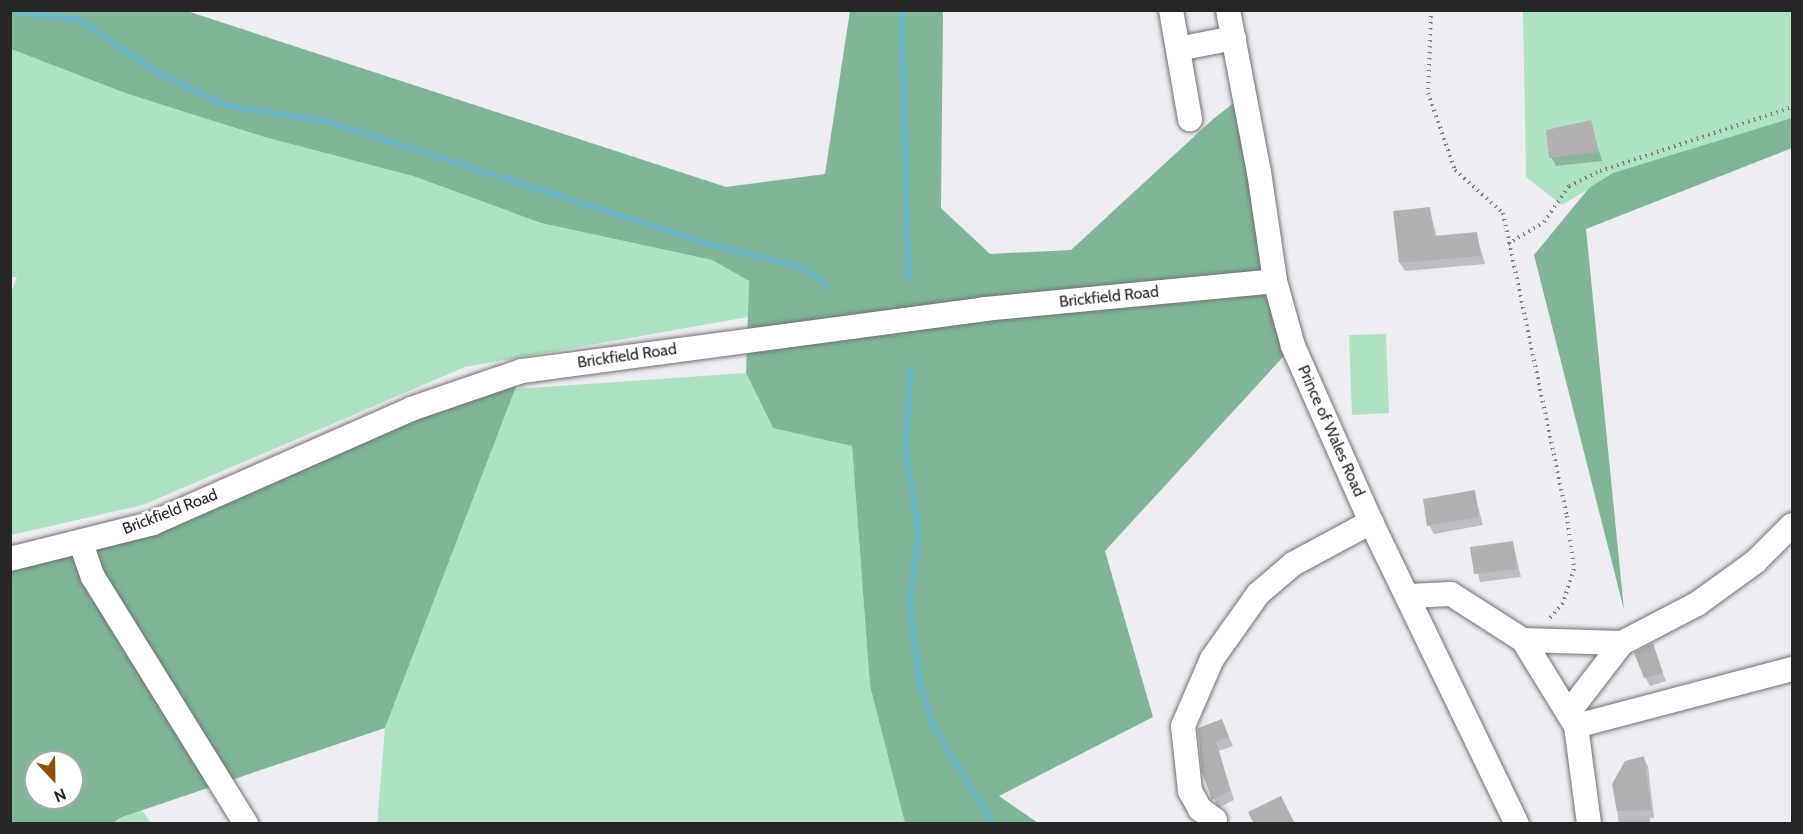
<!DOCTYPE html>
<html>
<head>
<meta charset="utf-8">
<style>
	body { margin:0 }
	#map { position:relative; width:1803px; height:834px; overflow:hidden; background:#edecf0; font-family:Cabin,sans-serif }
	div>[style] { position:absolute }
	.green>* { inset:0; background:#aee2c3 }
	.forest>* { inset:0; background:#80b697 }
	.shadow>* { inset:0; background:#0003 }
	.stream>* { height:7px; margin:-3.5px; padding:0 3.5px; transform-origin:3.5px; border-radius:3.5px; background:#6eb6c0 }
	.building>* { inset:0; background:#b2afb1 }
	.path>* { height:4px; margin-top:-2px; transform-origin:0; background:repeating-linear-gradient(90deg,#818183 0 1.5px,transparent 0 6px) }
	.roads { filter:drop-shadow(0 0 2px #727174) drop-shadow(0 0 2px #727174) }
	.minor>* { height:24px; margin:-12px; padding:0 12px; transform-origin:12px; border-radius:12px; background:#fff }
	span { translate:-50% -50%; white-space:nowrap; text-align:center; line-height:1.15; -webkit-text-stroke:5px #fff; paint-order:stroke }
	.street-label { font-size:16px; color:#262627 }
	.frame { position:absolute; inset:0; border:12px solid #262627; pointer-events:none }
	.north { position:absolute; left:24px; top:750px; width:60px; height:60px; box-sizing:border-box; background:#fff; border:2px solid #a8a8a9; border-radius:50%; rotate:158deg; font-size:16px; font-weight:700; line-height:24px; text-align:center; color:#262627 }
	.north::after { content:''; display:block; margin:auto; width:21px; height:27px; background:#8c520d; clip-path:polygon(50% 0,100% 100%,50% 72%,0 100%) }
</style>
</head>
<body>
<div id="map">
	<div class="green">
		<i style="clip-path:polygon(1523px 11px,1792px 11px,1792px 118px,1590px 188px,1562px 205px,1526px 177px)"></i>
		<i style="clip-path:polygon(11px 49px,125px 93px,413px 176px,541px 223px,712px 260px,749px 281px,748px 317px,465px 367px,143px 505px,11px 535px,10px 296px,17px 277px,11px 277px)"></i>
		<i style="clip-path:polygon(1386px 334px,1389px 413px,1352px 415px,1349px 335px)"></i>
		<i style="clip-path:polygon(746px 373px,773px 428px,852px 445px,870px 686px,905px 823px,377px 824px,385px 728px,515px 389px)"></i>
		<i style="clip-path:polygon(142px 810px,151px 823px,113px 824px,122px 817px)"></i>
	</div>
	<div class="forest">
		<i style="clip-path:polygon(10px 11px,187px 11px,726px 187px,825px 174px,850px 11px,943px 11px,941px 208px,990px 254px,1071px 250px,1212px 120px,1245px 94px,1293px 346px,1105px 551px,1153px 717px,999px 796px,1038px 823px,905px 823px,870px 686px,852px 446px,773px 428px,746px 373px,749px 281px,712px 260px,541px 223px,413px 176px,265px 137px,125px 93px,11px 49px)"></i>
		<i style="clip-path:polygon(1792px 118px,1792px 148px,1586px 229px,1624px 610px,1534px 255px,1589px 188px,1613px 173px)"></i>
		<i style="clip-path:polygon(evenodd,522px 371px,385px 728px,122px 817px,113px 823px,11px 823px,10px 559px,81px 543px,522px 371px,36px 762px,72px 762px,72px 798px,36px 798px,36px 762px)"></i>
	</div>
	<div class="shadow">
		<i style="clip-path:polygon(1590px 121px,1602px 161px,1556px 166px,1551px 157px)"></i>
		<i style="clip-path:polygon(1429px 208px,1437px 237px,1476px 233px,1485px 264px,1405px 271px,1400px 263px)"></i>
		<i style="clip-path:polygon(1474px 492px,1483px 525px,1434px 534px,1429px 525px)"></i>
		<i style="clip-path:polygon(1513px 543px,1521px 577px,1480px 582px,1472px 548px)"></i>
		<i style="clip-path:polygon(1652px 645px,1666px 681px,1650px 686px,1645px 677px)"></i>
		<i style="clip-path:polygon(1221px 721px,1233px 746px,1219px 751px,1234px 800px,1218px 808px,1204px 772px)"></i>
		<i style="clip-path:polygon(1643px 757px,1648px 766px,1654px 818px,1650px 818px,1650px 824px,1619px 824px,1613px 785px)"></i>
	</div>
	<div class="stream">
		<i style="left:11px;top:10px;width:70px;rotate:8.2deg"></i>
		<i style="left:80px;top:20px;width:95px;rotate:33.9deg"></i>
		<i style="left:159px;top:73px;width:73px;rotate:25.9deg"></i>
		<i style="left:225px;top:105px;width:103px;rotate:8.9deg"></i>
		<i style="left:327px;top:121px;width:399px;rotate:17.8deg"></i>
		<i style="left:707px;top:243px;width:101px;rotate:14.3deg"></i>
		<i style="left:805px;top:268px;width:28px;rotate:39deg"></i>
		<i style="left:901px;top:10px;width:268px;rotate:88.5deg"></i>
		<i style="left:910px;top:370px;width:78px;rotate:93.7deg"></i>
		<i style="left:905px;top:448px;width:85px;rotate:81.2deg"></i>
		<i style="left:918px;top:532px;width:72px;rotate:97.2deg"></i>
		<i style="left:909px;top:603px;width:80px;rotate:82.8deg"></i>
		<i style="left:919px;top:682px;width:48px;rotate:71.9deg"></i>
		<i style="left:934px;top:728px;width:113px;rotate:58.4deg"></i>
	</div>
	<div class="building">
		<i style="clip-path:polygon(1591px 120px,1599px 152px,1549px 158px,1546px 130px)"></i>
		<i style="clip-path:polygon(1430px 207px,1434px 236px,1477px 232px,1481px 256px,1399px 263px,1393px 211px)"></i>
		<i style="clip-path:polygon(1475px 490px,1479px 517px,1427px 526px,1423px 499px)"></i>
		<i style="clip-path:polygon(1513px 541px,1517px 569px,1474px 574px,1470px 547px)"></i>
		<i style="clip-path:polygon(1653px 643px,1663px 673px,1644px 678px,1634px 653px)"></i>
		<i style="clip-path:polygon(1222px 719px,1229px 737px,1216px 742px,1230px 791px,1212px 800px,1202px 772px,1198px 728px)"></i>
		<i style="clip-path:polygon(1644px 756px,1651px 810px,1617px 811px,1612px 784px,1625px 761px)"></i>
		<i style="clip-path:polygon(1281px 796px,1295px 824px,1254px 824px,1248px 812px)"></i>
	</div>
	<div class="path">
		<i style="left:1431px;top:10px;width:83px;rotate:92.1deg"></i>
		<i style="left:1428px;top:93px;width:82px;rotate:70.7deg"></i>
		<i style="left:1455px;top:170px;width:64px;rotate:41.9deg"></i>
		<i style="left:1503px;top:213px;width:310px;rotate:78.1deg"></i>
		<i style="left:1567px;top:516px;width:53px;rotate:82.5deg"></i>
		<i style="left:1574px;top:569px;width:36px;rotate:108deg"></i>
		<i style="left:1563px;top:603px;width:20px;rotate:131deg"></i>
		<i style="left:1508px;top:244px;width:42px;rotate:-31.4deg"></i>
		<i style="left:1544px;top:222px;width:44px;rotate:-55.2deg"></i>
		<i style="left:1569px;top:186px;width:34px;rotate:-26deg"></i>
		<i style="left:1600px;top:171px;width:202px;rotate:-18.4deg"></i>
	</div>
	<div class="roads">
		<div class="minor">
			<i style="left:1171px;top:10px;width:111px;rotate:80.1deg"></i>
			<i style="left:1228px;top:10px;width:165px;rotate:79.2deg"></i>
			<i style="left:1259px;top:172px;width:110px;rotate:81.6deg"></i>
			<i style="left:1275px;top:281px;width:67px;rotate:74.5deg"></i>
			<i style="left:1293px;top:346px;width:193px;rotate:66.1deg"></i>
			<i style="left:1371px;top:522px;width:335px;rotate:64.2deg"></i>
			<i style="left:1178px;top:49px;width:57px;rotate:-11.1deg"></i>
			<i style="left:81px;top:543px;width:36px;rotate:71deg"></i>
			<i style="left:93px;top:577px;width:291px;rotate:58.2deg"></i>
			<i style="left:10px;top:559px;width:147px;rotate:-14.1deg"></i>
			<i style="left:153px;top:523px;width:282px;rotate:-23.8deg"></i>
			<i style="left:411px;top:409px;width:117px;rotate:-18.9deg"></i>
			<i style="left:522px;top:371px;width:467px;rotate:-7.6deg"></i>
			<i style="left:985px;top:309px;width:291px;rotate:-5.5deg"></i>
			<i style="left:1410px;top:596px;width:41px;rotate:-2.8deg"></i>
			<i style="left:1451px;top:594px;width:85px;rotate:32.6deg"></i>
			<i style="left:1523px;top:640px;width:101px;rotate:58.4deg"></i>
			<i style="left:1576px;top:726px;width:99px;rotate:82.4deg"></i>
			<i style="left:1523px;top:640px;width:99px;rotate:1.7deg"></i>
			<i style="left:1569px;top:712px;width:87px;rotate:-52.5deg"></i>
			<i style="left:1622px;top:643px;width:85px;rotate:-27.5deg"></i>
			<i style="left:1697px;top:604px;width:72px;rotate:-35.9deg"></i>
			<i style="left:1755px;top:562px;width:52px;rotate:-45deg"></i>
			<i style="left:1576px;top:726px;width:223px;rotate:-14.8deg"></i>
			<i style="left:1215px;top:820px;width:19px;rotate:-144deg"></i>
			<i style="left:1200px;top:809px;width:21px;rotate:-119deg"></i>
			<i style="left:1190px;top:791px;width:65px;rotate:-96.1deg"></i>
			<i style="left:1183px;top:726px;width:73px;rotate:-66.6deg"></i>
			<i style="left:1212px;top:659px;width:80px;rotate:-54.7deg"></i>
			<i style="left:1258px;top:594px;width:46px;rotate:-40.6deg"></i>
			<i style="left:1293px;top:564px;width:89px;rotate:-28.3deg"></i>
		</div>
	</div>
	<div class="street-label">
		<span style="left:1109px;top:297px;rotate:-6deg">Brickfield Road</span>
		<span style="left:627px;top:356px;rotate:-8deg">Brickfield Road</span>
		<span style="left:1331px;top:431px;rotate:66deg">Prince of Wales Road</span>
		<span style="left:170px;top:512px;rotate:-21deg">Brickfield Road</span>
	</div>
	<div class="frame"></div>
	<div class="north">N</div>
</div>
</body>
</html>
